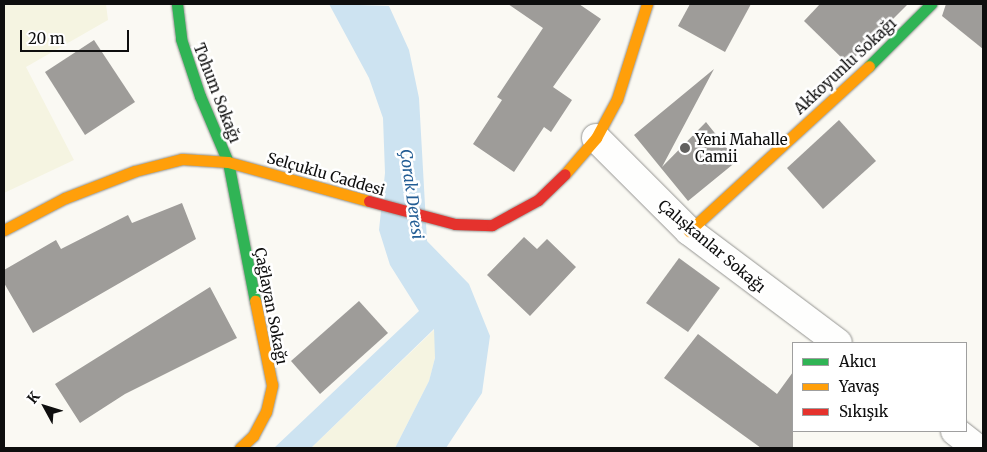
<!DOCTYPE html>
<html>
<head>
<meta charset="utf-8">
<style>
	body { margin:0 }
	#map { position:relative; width:987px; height:452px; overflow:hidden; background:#faf9f3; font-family:Merriweather,serif }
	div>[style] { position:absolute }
	.farmland>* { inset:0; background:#f5f4e1 }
	.water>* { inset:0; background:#cde3f1 }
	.building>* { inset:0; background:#9e9c99 }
	.roads { filter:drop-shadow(0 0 1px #949491) drop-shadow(0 0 1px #949491) }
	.street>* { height:28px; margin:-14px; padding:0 14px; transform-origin:14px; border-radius:14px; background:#fefefd }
	.fast>* { height:11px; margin:-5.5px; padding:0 5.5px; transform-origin:5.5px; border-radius:5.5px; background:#30b455 }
	.slow>* { height:11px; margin:-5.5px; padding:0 5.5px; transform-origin:5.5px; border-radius:5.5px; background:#ff9f0a }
	.jam>* { height:11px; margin:-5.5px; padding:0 5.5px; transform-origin:5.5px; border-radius:5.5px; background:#e5322d }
	.dots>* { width:14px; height:14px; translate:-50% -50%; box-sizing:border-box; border:2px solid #fff; border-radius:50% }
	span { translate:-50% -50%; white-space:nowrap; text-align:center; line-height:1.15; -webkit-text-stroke:5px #fff; paint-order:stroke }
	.street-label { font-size:15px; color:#0e0e0e }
	.poi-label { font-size:15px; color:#0e0e0e }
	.left { translate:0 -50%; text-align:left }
	.water-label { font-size:16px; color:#235d94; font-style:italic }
	.frame { position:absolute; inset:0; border:5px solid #0e0e0e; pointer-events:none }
	.legend { position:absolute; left:792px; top:342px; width:175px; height:90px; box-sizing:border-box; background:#fff; border:1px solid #9f9f9f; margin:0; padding:6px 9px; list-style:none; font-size:15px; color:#0e0e0e }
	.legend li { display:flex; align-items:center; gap:10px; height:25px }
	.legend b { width:25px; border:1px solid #9f9f9f }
	.north { position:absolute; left:20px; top:382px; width:50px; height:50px; -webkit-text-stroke:4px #fff; paint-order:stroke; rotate:309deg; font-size:14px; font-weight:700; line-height:20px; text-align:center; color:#0e0e0e }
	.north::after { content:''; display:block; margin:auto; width:18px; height:22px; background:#0e0e0e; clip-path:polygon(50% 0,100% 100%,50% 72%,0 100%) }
	.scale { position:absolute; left:20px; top:30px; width:109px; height:22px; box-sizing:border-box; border:2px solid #0e0e0e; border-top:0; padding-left:6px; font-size:15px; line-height:18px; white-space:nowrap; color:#0e0e0e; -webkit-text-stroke:4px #fff; paint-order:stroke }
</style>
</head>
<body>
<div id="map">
	<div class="farmland">
		<i style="clip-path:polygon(4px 4px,106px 4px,108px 20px,26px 67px,74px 160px,4px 193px)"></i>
		<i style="clip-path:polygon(435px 329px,435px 358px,429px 381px,395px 448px,311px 448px)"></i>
	</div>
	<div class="water">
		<i style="clip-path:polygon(329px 4px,389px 6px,409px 50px,419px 98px,427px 241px,469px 284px,490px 336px,482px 393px,446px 448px,395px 448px,429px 381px,435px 358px,434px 329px,311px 448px,274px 448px,419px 311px,390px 265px,379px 230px,385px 173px,383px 118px,369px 78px)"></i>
	</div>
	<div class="building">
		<i style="clip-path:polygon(508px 4px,579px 4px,601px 19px,553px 87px,572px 100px,551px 132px,544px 127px,514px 172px,473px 144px,502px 100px,497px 97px,543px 28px)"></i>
		<i style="clip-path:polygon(690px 4px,751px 4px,725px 52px,678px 26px)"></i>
		<i style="clip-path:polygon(820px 4px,908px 4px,848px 64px,804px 21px)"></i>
		<i style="clip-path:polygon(946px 4px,983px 4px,983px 49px,942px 16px)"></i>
		<i style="clip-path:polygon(94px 40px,135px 102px,85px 135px,45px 72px)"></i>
		<i style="clip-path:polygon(714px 69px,662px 167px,706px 122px,737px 161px,688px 201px,634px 135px)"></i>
		<i style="clip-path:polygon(839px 120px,876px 161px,823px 209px,787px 168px)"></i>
		<i style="clip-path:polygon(182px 203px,196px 239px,33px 333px,4px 283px,4px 270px,56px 240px,61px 249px,128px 215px,132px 223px)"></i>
		<i style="clip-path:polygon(524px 237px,537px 249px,547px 239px,576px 267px,530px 316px,487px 275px)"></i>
		<i style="clip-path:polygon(679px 258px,720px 288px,688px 332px,646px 303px)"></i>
		<i style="clip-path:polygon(210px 287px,237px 338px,125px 394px,80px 423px,55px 384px)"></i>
		<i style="clip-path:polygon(359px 301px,388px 333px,320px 394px,291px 361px)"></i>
		<i style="clip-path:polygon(698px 334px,777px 394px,793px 372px,793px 448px,761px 448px,664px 378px)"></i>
	</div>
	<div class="roads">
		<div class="street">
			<i style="left:596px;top:138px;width:132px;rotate:45deg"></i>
			<i style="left:689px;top:231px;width:186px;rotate:36.9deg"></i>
			<i style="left:955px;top:431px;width:28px;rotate:38deg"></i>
		</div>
		<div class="fast">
			<i style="left:177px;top:4px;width:35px;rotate:83deg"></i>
			<i style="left:181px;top:39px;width:60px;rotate:71.6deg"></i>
			<i style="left:200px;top:96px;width:72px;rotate:67deg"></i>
			<i style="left:228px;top:162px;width:142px;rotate:79deg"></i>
			<i style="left:869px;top:66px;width:88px;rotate:-45deg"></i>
		</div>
		<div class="slow">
			<i style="left:565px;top:174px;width:48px;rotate:-49.3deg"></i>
			<i style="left:596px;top:138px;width:44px;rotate:-61.7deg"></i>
			<i style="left:617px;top:99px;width:100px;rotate:-72.5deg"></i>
			<i style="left:4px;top:230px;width:69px;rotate:-27.7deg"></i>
			<i style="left:65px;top:198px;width:75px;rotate:-21.1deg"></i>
			<i style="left:135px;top:171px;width:49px;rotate:-14.3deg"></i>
			<i style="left:182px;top:159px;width:46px;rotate:3.7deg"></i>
			<i style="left:228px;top:162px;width:146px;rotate:15.5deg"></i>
			<i style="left:689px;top:231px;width:244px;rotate:-42.5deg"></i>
			<i style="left:240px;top:448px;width:18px;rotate:-43deg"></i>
			<i style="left:253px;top:436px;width:27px;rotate:-62deg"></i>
			<i style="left:266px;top:412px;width:28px;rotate:-77deg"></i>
			<i style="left:272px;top:385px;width:86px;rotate:-101.4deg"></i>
		</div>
		<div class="jam">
			<i style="left:369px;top:201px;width:89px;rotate:15deg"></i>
			<i style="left:455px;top:224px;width:37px;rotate:2deg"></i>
			<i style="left:492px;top:225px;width:52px;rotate:-28.5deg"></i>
			<i style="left:538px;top:200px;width:37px;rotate:-44deg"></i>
		</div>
	</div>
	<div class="dots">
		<i style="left:685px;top:148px;background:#61605e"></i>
	</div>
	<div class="street-label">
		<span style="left:845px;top:66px;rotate:-43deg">Akkoyunlu Sokağı</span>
		<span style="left:217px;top:93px;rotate:69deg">Tohum Sokağı</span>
		<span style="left:326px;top:174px;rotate:16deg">Selçuklu Caddesi</span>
		<span style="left:712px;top:246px;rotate:40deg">Çalışkanlar Sokağı</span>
		<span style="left:271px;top:306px;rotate:79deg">Çağlayan Sokağı</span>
	</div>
	<div class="poi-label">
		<span class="left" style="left:695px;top:148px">Yeni Mahalle<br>Camii</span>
	</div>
	<div class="water-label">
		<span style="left:412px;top:194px;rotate:82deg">Çorak Deresi</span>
	</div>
	<div class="frame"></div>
	<ul class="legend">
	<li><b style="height:6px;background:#30b455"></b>Akıcı</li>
	<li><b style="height:6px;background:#ff9f0a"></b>Yavaş</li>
	<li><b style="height:6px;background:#e5322d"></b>Sıkışık</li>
	</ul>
	<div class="north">K</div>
	<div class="scale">20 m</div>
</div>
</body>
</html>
